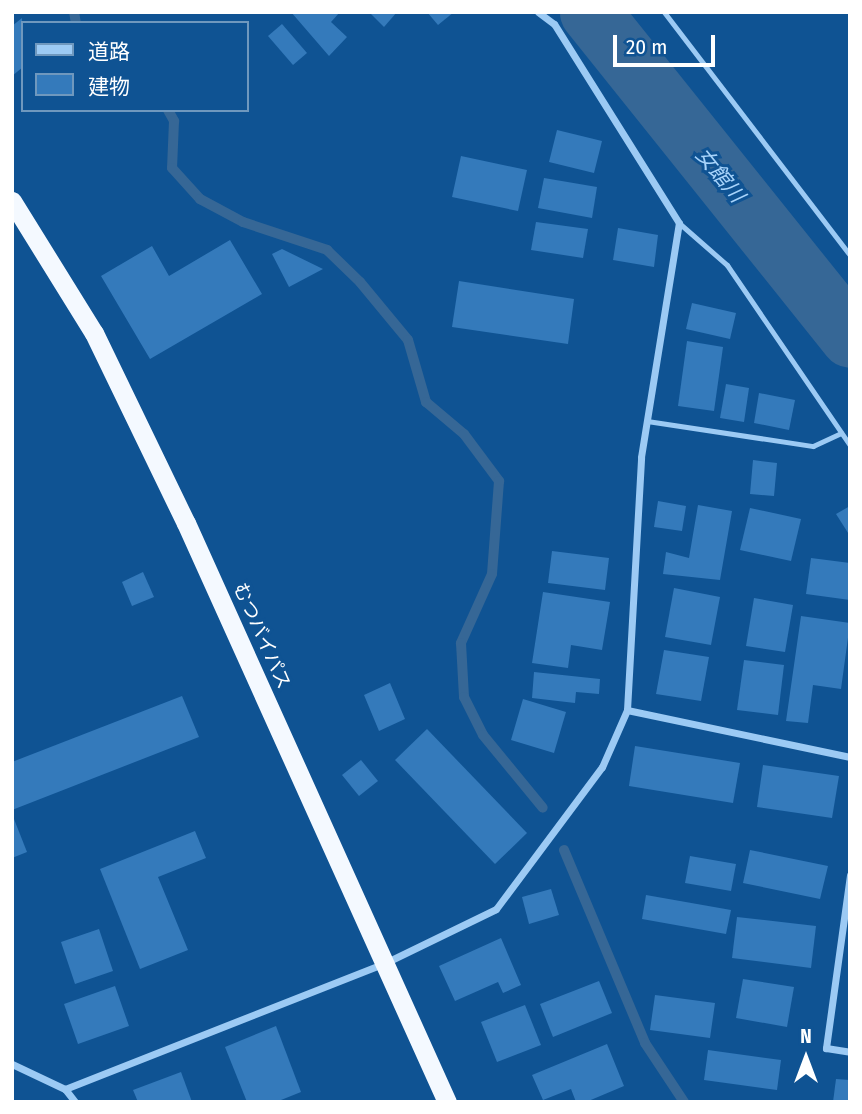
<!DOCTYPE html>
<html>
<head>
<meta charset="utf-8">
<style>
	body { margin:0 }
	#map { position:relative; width:862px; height:1114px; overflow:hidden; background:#0f5393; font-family:"Fira Sans Condensed","Noto Sans JP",sans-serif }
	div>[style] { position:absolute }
	.stream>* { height:10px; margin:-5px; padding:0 5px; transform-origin:5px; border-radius:5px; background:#366796 }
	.river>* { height:61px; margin:-30.5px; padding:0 30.5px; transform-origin:30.5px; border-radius:30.5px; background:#366796 }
	.building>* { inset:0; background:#347abb }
	.service>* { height:5px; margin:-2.5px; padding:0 2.5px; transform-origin:2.5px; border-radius:2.5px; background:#9ccaf4 }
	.minor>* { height:7px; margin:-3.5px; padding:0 3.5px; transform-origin:3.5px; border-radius:3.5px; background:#9ccaf4 }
	.trunk>* { height:19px; margin:-9.5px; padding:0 9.5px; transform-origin:9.5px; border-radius:9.5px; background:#f4f9ff }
	span { translate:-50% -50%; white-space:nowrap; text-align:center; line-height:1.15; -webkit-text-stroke:6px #0f5393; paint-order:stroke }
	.street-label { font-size:19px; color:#fff }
	.water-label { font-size:21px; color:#a8d4fb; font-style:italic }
	.frame { position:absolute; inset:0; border:14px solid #fff; pointer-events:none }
	.legend { position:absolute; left:21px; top:21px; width:228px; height:91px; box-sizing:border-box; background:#0f5393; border:2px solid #6f98be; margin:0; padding:9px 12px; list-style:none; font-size:21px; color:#fff }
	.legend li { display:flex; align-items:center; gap:14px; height:35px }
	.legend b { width:35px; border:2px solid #6f98be }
	.north { position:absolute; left:771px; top:1023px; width:70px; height:70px; -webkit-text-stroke:5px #0f5393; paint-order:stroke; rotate:0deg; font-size:19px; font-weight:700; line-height:28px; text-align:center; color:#fff }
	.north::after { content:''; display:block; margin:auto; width:24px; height:32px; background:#fff; clip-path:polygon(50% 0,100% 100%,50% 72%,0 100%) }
	.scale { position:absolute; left:613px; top:35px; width:102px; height:32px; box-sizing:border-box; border:4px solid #fff; border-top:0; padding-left:9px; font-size:21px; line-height:24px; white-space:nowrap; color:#fff; -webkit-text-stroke:5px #0f5393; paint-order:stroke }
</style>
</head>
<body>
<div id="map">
	<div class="stream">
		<i style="left:74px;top:12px;width:11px;rotate:80deg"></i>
		<i style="left:168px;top:110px;width:13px;rotate:61deg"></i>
		<i style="left:174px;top:121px;width:47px;rotate:92.4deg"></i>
		<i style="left:172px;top:168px;width:42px;rotate:47.9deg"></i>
		<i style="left:200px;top:199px;width:49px;rotate:28.1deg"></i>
		<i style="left:243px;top:222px;width:89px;rotate:18.4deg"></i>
		<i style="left:327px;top:250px;width:46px;rotate:44.1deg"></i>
		<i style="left:360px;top:282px;width:75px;rotate:50.4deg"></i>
		<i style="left:408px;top:340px;width:65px;rotate:73.8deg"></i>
		<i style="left:426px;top:402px;width:50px;rotate:40.1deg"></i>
		<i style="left:464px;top:434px;width:59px;rotate:53.3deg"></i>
		<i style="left:499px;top:481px;width:93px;rotate:94.3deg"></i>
		<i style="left:492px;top:574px;width:76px;rotate:114.2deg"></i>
		<i style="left:461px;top:643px;width:54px;rotate:86.8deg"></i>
		<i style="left:464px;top:697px;width:42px;rotate:63.4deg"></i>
		<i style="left:483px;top:735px;width:94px;rotate:50.6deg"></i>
		<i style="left:564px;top:850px;width:209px;rotate:67.2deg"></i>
		<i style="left:645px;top:1043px;width:71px;rotate:56.5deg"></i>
	</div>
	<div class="river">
		<i style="left:590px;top:12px;width:416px;rotate:51.3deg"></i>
	</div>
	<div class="building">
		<i style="clip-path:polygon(291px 12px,340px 12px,331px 22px,347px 37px,329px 56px)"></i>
		<i style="clip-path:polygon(369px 12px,397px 12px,384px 27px)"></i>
		<i style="clip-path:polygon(427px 12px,454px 12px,438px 25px)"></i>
		<i style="clip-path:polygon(22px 18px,23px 67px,12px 76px,12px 26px)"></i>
		<i style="clip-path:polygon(282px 24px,307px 53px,293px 65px,268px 36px)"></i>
		<i style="clip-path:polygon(557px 130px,602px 141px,594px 173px,549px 162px)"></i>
		<i style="clip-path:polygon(461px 156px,527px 170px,518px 211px,452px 197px)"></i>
		<i style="clip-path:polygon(544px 178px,597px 187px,592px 218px,538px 208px)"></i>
		<i style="clip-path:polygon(536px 222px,588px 229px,583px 258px,531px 250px)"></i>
		<i style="clip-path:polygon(618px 228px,658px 235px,654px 267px,613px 260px)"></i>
		<i style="clip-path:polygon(230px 240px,262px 294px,150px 359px,101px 276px,152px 246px,169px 276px)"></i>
		<i style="clip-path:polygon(282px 249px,323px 269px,289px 287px,272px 254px)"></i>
		<i style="clip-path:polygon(459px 281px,574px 299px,568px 344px,452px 327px)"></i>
		<i style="clip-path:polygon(692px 303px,736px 313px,730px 339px,686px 329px)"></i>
		<i style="clip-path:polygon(687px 341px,723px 347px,714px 411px,678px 406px)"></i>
		<i style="clip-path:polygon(726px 384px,749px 388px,744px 422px,720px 418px)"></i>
		<i style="clip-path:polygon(759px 393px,795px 400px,789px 430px,754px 423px)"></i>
		<i style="clip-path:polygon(753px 460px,777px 463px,774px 496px,750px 494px)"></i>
		<i style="clip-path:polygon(658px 501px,686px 506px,682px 531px,654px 527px)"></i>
		<i style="clip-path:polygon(698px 505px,732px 511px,720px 580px,663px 574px,666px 552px,689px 558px)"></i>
		<i style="clip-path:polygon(850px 506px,850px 536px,836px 514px)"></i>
		<i style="clip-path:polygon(750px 508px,801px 519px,791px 561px,740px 550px)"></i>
		<i style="clip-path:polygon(552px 551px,609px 558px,605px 590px,548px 583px)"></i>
		<i style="clip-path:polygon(811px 558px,850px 563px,850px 600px,806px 594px)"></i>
		<i style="clip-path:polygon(143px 572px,154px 597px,132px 606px,122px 582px)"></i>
		<i style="clip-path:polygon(674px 588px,720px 597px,711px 645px,665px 637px)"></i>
		<i style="clip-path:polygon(543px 592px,610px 602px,602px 650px,571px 645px,568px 668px,532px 663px)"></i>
		<i style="clip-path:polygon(754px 598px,793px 605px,785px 652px,746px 646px)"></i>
		<i style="clip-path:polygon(801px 616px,850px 623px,841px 689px,813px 685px,808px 723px,786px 721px)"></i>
		<i style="clip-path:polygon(664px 650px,709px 657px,701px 701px,656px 694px)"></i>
		<i style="clip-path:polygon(744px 660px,784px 665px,778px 715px,737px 710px)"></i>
		<i style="clip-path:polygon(534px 672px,600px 679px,599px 694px,576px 692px,575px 703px,532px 698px)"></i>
		<i style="clip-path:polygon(390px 683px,405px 719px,379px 731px,364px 695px)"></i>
		<i style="clip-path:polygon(182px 696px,199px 737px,12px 810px,12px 762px)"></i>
		<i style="clip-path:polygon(523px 699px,566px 712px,554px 753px,511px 740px)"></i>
		<i style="clip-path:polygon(427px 729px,527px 833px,495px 864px,395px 760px)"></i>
		<i style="clip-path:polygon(635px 746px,740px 763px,733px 803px,629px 786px)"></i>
		<i style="clip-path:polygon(361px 760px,378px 781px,359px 796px,342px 775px)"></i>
		<i style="clip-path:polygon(763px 765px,839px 776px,832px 818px,757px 807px)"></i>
		<i style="clip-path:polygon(12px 814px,27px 852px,12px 858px)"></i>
		<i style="clip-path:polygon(195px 831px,206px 858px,158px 877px,188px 950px,140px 969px,100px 869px)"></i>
		<i style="clip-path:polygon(750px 850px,828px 866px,820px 899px,743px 883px)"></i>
		<i style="clip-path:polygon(690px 856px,736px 864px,731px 891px,685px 883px)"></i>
		<i style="clip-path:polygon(551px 889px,559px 915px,529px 924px,522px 897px)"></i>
		<i style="clip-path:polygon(646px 895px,731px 910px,726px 934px,642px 919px)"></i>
		<i style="clip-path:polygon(737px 917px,816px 926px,811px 968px,732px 958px)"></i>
		<i style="clip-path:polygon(99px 929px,113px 971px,75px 984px,61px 942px)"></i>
		<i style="clip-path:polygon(501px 938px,521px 985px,503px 993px,498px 982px,455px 1001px,439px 966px)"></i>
		<i style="clip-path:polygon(743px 979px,794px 987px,787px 1027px,736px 1018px)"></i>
		<i style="clip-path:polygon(599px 981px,612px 1013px,553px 1037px,540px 1004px)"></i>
		<i style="clip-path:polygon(115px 986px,129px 1026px,78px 1044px,64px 1004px)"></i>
		<i style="clip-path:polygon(655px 995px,715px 1003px,710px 1038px,650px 1030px)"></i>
		<i style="clip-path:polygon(525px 1005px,541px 1045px,497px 1062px,481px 1022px)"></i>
		<i style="clip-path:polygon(276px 1026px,301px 1092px,276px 1102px,247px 1102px,225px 1047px)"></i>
		<i style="clip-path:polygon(607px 1044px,624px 1086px,586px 1102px,576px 1102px,571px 1089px,543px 1100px,532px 1075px)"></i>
		<i style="clip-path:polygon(708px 1050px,781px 1060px,777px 1090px,704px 1080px)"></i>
		<i style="clip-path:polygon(181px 1072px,192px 1102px,138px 1102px,133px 1090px)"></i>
		<i style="clip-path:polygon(836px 1079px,850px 1080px,850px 1102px,833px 1102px)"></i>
	</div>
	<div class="service">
		<i style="left:664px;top:12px;width:306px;rotate:52.6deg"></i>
		<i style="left:679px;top:223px;width:64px;rotate:41.2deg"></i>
		<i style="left:727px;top:265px;width:218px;rotate:55.7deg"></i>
		<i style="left:647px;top:421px;width:168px;rotate:8.6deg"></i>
		<i style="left:813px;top:446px;width:31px;rotate:-25deg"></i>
	</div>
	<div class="minor">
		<i style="left:627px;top:710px;width:228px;rotate:11.9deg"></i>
		<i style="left:850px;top:875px;width:175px;rotate:97.9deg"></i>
		<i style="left:826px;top:1048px;width:24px;rotate:9deg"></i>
		<i style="left:12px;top:1064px;width:59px;rotate:25.3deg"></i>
		<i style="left:65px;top:1089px;width:16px;rotate:52deg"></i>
		<i style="left:65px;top:1089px;width:344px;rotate:-21.5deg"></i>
		<i style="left:385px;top:963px;width:123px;rotate:-25.9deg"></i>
		<i style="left:496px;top:909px;width:177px;rotate:-53.3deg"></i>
		<i style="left:602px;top:767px;width:62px;rotate:-66.3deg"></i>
		<i style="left:627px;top:710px;width:253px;rotate:-86.8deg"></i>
		<i style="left:641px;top:457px;width:237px;rotate:-80.8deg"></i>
		<i style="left:679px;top:223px;width:235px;rotate:-122.1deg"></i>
		<i style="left:554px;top:24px;width:20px;rotate:-143deg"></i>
	</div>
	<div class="trunk">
		<i style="left:12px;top:201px;width:155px;rotate:58.2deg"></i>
		<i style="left:94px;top:333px;width:211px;rotate:64.2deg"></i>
		<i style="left:186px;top:523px;width:635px;rotate:65.74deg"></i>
	</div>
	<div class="street-label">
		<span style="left:262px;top:636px;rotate:66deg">むつバイパス</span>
	</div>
	<div class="water-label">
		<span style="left:720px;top:175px;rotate:51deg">女館川</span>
	</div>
	<div class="frame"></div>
	<ul class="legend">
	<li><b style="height:9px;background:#9ccaf4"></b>道路</li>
	<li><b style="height:19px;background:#347abb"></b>建物</li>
	</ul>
	<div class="north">N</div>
	<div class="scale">20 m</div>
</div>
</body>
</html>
